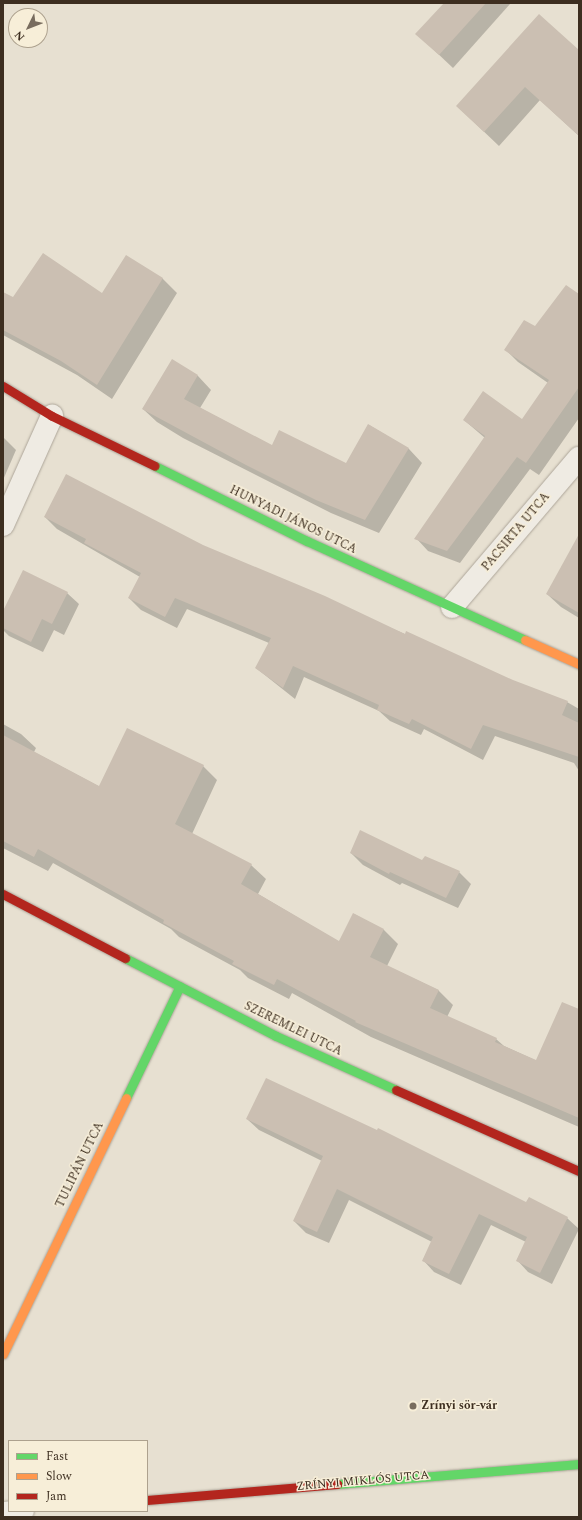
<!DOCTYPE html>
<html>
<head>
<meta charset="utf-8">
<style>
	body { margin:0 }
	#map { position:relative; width:582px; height:1520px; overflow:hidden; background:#e7e0d1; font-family:Spectral,serif }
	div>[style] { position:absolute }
	.shadow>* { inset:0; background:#0003 }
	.building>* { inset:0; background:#cbbfb2 }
	.roads { filter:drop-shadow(0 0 1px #ada599) drop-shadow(0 0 1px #ada599) }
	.street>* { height:22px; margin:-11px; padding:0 11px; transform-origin:11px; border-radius:11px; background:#efebe3 }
	.fast>* { height:9px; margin:-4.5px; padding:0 4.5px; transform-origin:4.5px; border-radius:4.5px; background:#63d668 }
	.slow>* { height:9px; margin:-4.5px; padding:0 4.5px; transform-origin:4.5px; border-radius:4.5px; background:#ff974d }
	.jam>* { height:9px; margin:-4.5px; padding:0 4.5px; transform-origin:4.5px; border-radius:4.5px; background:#b3261e }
	.dots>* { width:11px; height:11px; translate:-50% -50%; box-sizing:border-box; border:2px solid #f7eed8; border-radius:50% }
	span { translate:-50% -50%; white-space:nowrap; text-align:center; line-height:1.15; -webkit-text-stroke:3px #f7eed8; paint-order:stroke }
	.street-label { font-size:12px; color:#3d2e20 }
	.poi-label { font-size:12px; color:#3d2e20; font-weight:700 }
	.left { translate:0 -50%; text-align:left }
	.frame { position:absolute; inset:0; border:4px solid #3d2e20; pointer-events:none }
	.legend { position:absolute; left:8px; top:1440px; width:140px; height:72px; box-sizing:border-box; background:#f7eed8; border:1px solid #ada18e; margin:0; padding:5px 7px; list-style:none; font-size:12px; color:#3d2e20 }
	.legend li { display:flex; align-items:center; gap:8px; height:20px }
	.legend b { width:20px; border:1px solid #ada18e }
	.north { position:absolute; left:8px; top:8px; width:40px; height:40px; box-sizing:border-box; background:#f7eed8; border:1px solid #ada18e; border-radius:50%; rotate:227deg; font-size:11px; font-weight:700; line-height:16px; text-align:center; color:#3d2e20 }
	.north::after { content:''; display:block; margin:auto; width:14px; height:18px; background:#786c5e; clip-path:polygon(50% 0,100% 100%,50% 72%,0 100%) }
</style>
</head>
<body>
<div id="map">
	<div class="shadow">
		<i style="clip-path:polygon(445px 3px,511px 3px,453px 68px,417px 34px)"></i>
		<i style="clip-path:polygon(579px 50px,579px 136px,540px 100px,499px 146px,457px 106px)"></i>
		<i style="clip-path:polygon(162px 278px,177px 293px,112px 399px,77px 375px,3px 335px,3px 293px,14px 299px,103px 294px)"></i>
		<i style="clip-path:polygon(579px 296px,579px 418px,539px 475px,530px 469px,460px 563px,428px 551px,416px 538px,485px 438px,464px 420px,523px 420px,548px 383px,518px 362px,505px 349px)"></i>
		<i style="clip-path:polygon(172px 361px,198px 376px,211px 390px,200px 408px,272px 446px,346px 465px,369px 425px,409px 449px,422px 463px,379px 533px,331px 513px,183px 438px,157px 422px,143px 409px)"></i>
		<i style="clip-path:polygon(3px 437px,16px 450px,3px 480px)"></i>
		<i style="clip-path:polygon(45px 517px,202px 546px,513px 681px,567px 702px,579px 709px,579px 771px,574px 763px,495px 736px,483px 760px,424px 729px,421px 735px,390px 721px,379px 711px,304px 677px,295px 699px,256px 668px,269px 643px,187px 609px,177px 628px,141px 610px,129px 598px,140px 577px,57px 529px)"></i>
		<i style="clip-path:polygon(579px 536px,579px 618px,561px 607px,547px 594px)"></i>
		<i style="clip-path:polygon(67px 593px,79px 604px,64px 635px,54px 630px,43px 652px,9px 636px,3px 630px,3px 613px)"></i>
		<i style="clip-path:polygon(3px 724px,21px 734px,36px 748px,34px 752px,100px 787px,203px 766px,217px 780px,192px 834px,251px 865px,266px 879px,258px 894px,339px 942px,354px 914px,384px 930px,398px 944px,387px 966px,438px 990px,453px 1005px,447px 1017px,496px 1039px,504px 1046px,537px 1061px,579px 1011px,579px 1127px,371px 1037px,292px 993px,289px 999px,248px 978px,240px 970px,179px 937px,171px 929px,53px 863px,48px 871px,3px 848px)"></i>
		<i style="clip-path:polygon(351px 853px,423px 862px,459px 872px,471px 884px,458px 908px,402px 883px,400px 885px,363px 865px)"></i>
		<i style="clip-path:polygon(247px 1119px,527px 1203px,567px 1218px,579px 1229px,552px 1284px,528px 1272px,517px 1260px,526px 1242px,491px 1225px,461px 1285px,434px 1272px,423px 1260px,432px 1242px,349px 1200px,329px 1243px,306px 1233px,294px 1221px,322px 1161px,259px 1130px)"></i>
	</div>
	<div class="building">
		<i style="clip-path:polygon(444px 3px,486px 3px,439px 55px,415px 34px)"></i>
		<i style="clip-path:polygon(539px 14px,579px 50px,579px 136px,525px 87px,484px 132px,456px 106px)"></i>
		<i style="clip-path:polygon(43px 253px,102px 293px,126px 255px,163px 278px,97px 385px,61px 361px,3px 330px,3px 292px,13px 297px)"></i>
		<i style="clip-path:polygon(566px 285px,579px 294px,579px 387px,526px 463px,517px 457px,447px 551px,414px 539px,485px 436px,463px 420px,483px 391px,522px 419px,549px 380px,504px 350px,524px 320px,535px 326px)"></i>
		<i style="clip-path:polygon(172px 359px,198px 375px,184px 399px,272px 445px,279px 430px,346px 463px,368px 424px,409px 448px,365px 520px,316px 500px,246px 465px,142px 409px)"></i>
		<i style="clip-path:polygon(66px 474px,203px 545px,325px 596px,405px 634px,406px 631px,513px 680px,568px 701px,562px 715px,579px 723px,579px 757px,483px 725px,471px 749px,412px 719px,409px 724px,377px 710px,379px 705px,293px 666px,283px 688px,255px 668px,271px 638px,175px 598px,165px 617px,128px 598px,141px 573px,84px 543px,86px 539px,44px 517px)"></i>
		<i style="clip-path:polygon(579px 534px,579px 613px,546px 594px)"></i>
		<i style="clip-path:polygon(23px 570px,68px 592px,52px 624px,42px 619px,31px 642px,3px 628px,3px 611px)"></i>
		<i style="clip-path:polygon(127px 728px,204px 765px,175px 824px,252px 864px,241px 884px,339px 941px,353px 913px,384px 929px,370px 957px,439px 990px,430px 1008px,497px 1038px,495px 1042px,536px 1060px,562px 1002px,579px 1009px,579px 1118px,355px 1022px,356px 1021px,277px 979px,274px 985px,232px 964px,234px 961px,163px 923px,164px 920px,38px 849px,34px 857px,3px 841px,3px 735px,99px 786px)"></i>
		<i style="clip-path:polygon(360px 830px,422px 860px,425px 856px,460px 871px,446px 898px,390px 872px,389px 874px,350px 853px)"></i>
		<i style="clip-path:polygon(266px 1078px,377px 1130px,378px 1128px,526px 1202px,529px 1197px,568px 1217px,540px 1273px,516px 1261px,527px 1237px,479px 1214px,449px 1274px,422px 1261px,433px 1237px,337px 1189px,317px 1232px,293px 1221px,323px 1156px,246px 1119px)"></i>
	</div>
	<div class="roads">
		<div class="street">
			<i style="left:3px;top:525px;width:120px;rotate:-65.8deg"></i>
			<i style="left:452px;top:607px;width:196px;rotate:-49.6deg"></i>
			<i style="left:3px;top:1513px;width:20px;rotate:-6deg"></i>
		</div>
		<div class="fast">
			<i style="left:155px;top:466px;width:169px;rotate:26.3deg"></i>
			<i style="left:307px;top:541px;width:239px;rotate:24.4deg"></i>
			<i style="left:125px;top:958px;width:170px;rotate:27.3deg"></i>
			<i style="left:276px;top:1036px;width:132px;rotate:24.2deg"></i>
			<i style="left:126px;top:1098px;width:124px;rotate:-64.3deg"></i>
			<i style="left:337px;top:1484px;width:243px;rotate:-4.7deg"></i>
		</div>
		<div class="slow">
			<i style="left:525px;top:640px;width:59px;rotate:24deg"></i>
			<i style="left:3px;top:1354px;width:284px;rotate:-64.3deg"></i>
		</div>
		<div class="jam">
			<i style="left:3px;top:386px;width:57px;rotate:31.5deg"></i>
			<i style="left:52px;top:416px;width:114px;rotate:25.9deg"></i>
			<i style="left:3px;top:894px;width:138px;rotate:27.7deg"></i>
			<i style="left:396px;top:1090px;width:200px;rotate:23.9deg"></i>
			<i style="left:147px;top:1500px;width:191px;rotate:-4.8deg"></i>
		</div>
	</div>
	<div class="dots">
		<i style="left:413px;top:1406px;background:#786c5e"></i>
	</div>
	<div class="street-label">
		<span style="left:293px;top:520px;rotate:26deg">HUNYADI JÁNOS UTCA</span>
		<span style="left:516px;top:532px;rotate:-50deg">PACSIRTA UTCA</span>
		<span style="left:293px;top:1029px;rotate:26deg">SZEREMLEI UTCA</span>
		<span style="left:80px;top:1165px;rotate:-64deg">TULIPÁN UTCA</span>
		<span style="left:363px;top:1481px;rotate:-5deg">ZRÍNYI MIKLÓS UTCA</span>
	</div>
	<div class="poi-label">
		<span class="left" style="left:421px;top:1406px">Zrínyi sör-vár</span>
	</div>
	<div class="frame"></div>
	<ul class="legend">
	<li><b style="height:5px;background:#63d668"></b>Fast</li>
	<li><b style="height:5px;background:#ff974d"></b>Slow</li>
	<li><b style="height:5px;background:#b3261e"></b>Jam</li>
	</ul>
	<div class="north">N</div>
</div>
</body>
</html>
